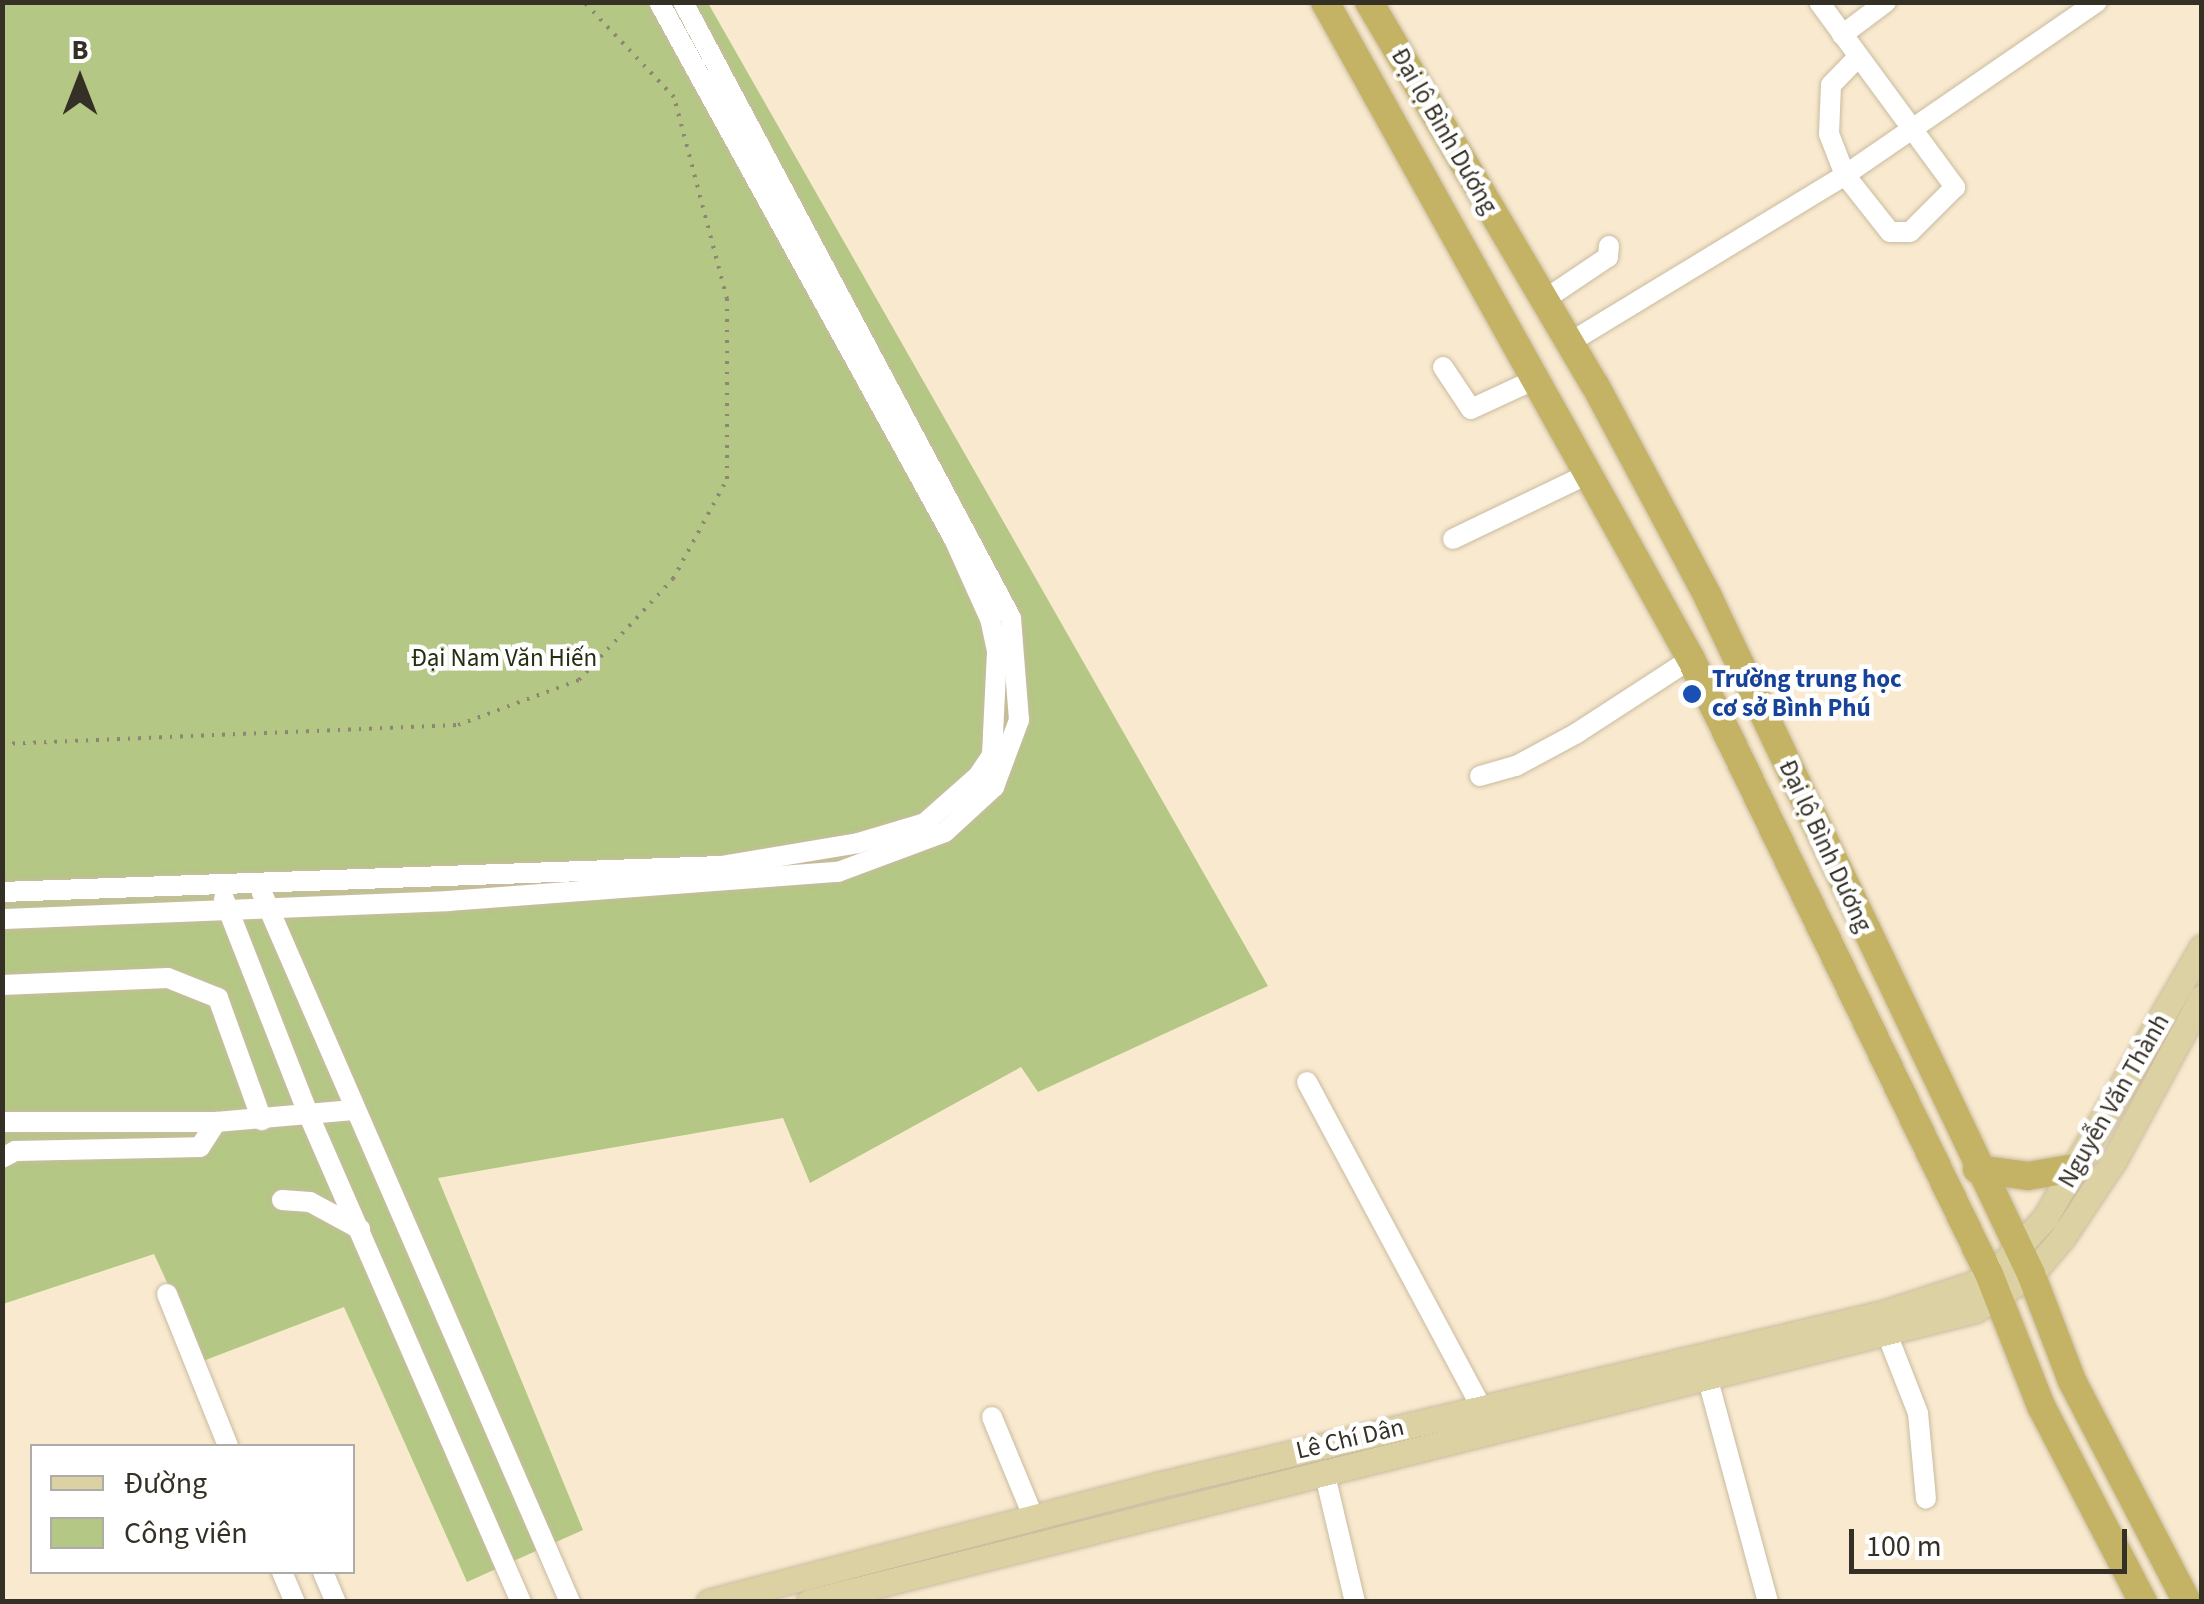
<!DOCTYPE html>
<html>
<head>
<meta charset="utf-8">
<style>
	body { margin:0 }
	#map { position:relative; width:2204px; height:1604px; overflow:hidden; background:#f9eacf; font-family:"Source Sans 3",sans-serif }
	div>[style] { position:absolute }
	.green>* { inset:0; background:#b4c784 }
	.path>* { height:4px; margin-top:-2px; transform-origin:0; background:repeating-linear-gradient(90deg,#8e8573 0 2.5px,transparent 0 10.5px) }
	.roads { filter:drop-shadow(0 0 2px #c9bba0) drop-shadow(0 0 2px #c9bba0) }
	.minor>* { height:20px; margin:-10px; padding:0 10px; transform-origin:10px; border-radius:10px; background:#fff }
	.major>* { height:25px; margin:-12.5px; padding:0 12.5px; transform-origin:12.5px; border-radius:12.5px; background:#dcd1a2 }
	.highway>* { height:28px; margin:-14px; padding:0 14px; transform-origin:14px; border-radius:14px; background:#c4b364 }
	.dots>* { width:28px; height:28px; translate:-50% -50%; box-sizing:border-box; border:5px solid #fff; border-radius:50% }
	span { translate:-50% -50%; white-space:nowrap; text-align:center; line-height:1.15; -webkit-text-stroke:9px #fff; paint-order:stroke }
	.street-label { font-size:25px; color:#353025 }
	.park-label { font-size:25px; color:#262d10 }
	.transit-label { font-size:25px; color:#164399; font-weight:700 }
	.left { translate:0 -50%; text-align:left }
	.frame { position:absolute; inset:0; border:5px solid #353025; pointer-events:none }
	.legend { position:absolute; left:30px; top:1444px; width:325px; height:130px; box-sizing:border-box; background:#fff; border:2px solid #aeaca8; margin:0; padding:12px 18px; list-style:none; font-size:30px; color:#353025 }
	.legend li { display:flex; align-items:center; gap:20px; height:50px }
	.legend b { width:50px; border:2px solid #aeaca8 }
	.north { position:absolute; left:30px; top:30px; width:100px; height:100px; -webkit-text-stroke:8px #fff; paint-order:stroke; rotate:0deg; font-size:28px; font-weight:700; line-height:40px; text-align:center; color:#353025 }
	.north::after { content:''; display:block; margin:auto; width:35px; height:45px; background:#353025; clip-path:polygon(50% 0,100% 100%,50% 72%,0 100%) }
	.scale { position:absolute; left:1849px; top:1529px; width:278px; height:45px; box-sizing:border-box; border:5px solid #353025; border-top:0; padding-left:12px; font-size:30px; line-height:35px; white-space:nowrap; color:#353025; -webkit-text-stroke:8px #fff; paint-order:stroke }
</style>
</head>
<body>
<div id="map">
	<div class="green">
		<i style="clip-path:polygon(2px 3px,708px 3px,1268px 986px,1038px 1092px,1021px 1067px,810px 1183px,783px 1118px,438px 1178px,583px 1530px,467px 1582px,344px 1307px,203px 1361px,154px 1254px,3px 1304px)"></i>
	</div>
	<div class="path">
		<i style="left:2px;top:744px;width:456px;rotate:-2.4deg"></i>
		<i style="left:458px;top:725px;width:129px;rotate:-20.4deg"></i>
		<i style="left:579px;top:680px;width:138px;rotate:-47.1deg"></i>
		<i style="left:673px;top:579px;width:114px;rotate:-61.6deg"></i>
		<i style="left:727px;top:479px;width:180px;rotate:-90deg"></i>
		<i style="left:727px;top:299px;width:209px;rotate:-104.7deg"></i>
		<i style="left:674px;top:97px;width:131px;rotate:-133.5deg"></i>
	</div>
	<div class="roads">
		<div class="minor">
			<i style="left:1819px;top:2px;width:230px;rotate:53.7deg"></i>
			<i style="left:1955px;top:187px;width:64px;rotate:135deg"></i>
			<i style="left:1910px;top:232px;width:20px;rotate:180deg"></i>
			<i style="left:1890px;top:232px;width:73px;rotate:-128.3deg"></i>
			<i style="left:1845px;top:175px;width:44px;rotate:-111.3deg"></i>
			<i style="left:1829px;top:134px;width:49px;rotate:-87.7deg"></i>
			<i style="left:1831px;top:85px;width:39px;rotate:-46deg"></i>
			<i style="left:1842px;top:35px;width:55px;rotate:-36.9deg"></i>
			<i style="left:1544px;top:300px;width:77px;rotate:-33.9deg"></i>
			<i style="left:1608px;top:257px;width:11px;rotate:-85deg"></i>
			<i style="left:1569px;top:343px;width:323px;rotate:-31.3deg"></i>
			<i style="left:1845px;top:175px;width:306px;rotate:-34.5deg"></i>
			<i style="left:1443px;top:367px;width:50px;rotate:56.3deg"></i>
			<i style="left:1471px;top:409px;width:74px;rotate:-24.8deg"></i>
			<i style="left:1453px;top:539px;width:152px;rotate:-25.7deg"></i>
			<i style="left:1480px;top:776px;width:37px;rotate:-16deg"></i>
			<i style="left:1516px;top:766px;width:69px;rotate:-28.4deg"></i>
			<i style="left:1577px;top:733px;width:136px;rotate:-33deg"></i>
			<i style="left:2px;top:892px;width:719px;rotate:-2.07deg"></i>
			<i style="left:721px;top:866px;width:139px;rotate:-9.5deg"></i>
			<i style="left:858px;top:843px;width:70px;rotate:-16.6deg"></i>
			<i style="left:925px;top:823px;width:71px;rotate:-41.6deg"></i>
			<i style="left:978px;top:776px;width:25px;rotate:-56deg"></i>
			<i style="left:992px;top:755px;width:21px;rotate:-87deg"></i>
			<i style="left:993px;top:734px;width:83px;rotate:-87.2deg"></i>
			<i style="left:997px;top:651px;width:33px;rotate:-102deg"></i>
			<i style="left:990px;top:619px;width:88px;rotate:-114.2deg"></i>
			<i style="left:954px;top:539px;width:613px;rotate:-118.78deg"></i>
			<i style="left:262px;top:893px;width:773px;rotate:66.52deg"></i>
			<i style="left:224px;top:899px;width:235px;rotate:68.6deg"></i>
			<i style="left:310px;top:1118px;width:528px;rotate:66.45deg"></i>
			<i style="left:2px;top:919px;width:446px;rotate:-2.3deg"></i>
			<i style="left:448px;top:901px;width:391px;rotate:-4.3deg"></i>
			<i style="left:838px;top:872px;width:114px;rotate:-20.5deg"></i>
			<i style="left:945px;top:832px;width:67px;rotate:-42.6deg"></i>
			<i style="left:994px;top:787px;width:72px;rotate:-69.5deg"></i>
			<i style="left:1019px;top:720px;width:102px;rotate:-94.5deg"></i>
			<i style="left:1011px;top:618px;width:698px;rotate:-118.03deg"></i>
			<i style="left:2px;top:985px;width:166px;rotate:-2.4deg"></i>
			<i style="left:168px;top:978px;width:54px;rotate:21.8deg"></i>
			<i style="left:218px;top:998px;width:130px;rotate:70.2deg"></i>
			<i style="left:1307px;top:1082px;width:385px;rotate:61.8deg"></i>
			<i style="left:2px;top:1122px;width:214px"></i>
			<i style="left:216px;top:1122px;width:138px;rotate:-5deg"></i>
			<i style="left:2px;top:1158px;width:15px;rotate:-28deg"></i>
			<i style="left:15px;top:1151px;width:185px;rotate:-1.2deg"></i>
			<i style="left:200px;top:1147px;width:30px;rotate:-57deg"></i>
			<i style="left:282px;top:1200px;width:28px;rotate:4deg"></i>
			<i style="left:310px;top:1202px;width:57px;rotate:28.4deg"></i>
			<i style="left:167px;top:1294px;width:164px;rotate:68.1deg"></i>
			<i style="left:1887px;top:1334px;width:85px;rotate:68.6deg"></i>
			<i style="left:1918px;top:1413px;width:86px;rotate:84.7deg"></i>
			<i style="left:1707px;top:1376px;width:234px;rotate:74.9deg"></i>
			<i style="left:992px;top:1417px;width:107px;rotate:67.5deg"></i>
			<i style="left:1324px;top:1471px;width:135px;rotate:76.7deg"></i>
			<i style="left:282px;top:1572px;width:33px;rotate:67deg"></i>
			<i style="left:323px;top:1572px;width:33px;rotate:67deg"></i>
		</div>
		<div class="major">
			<i style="left:709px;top:1602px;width:464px;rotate:-14.6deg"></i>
			<i style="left:1158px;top:1485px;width:746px;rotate:-13.33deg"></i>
			<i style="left:1884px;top:1313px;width:94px;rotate:-18deg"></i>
			<i style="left:1973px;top:1284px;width:31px;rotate:-32deg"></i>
			<i style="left:1999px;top:1268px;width:68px;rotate:-47.4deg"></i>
			<i style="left:2045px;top:1218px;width:313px;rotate:-59.9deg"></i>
			<i style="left:809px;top:1602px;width:1202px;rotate:-14.06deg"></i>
			<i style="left:1975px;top:1310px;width:67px;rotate:-32.7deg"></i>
			<i style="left:2031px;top:1274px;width:48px;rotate:-49.3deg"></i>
			<i style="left:2062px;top:1238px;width:94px;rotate:-56.3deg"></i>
			<i style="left:2114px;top:1160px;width:185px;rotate:-61.6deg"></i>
		</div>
		<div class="highway">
			<i style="left:1325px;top:2px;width:752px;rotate:60.88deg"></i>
			<i style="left:1691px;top:659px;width:683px;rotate:64.15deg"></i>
			<i style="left:1989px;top:1274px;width:142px;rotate:68.5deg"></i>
			<i style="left:2041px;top:1406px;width:221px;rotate:62.5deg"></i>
			<i style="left:1369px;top:2px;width:445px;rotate:59.5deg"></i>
			<i style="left:1595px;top:385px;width:240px;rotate:61.9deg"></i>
			<i style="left:1708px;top:597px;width:750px;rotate:64.49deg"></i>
			<i style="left:2031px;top:1274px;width:115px;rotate:69deg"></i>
			<i style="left:2072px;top:1381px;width:249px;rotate:62.5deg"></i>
			<i style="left:1977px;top:1169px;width:51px;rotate:7.8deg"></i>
			<i style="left:2028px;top:1176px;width:49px;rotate:-9.5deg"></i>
		</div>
	</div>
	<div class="dots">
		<i style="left:1692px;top:694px;background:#1a4fb4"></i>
	</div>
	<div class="street-label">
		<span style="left:1444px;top:131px;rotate:60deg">Đại lộ Bình Dương</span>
		<span style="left:1825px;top:846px;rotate:65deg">Đại lộ Bình Dương</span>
		<span style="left:2114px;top:1101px;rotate:-60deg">Nguyễn Văn Thành</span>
		<span style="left:1350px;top:1439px;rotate:-13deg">Lê Chí Dân</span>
	</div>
	<div class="park-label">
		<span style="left:504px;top:658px">Đại Nam Văn Hiến</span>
	</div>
	<div class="transit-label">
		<span class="left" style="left:1712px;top:694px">Trường trung học<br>cơ sở Bình Phú</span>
	</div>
	<div class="frame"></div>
	<ul class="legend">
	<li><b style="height:12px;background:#dcd1a2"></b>Đường</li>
	<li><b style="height:28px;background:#b4c784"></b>Công viên</li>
	</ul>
	<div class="north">B</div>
	<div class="scale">100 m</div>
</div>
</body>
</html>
